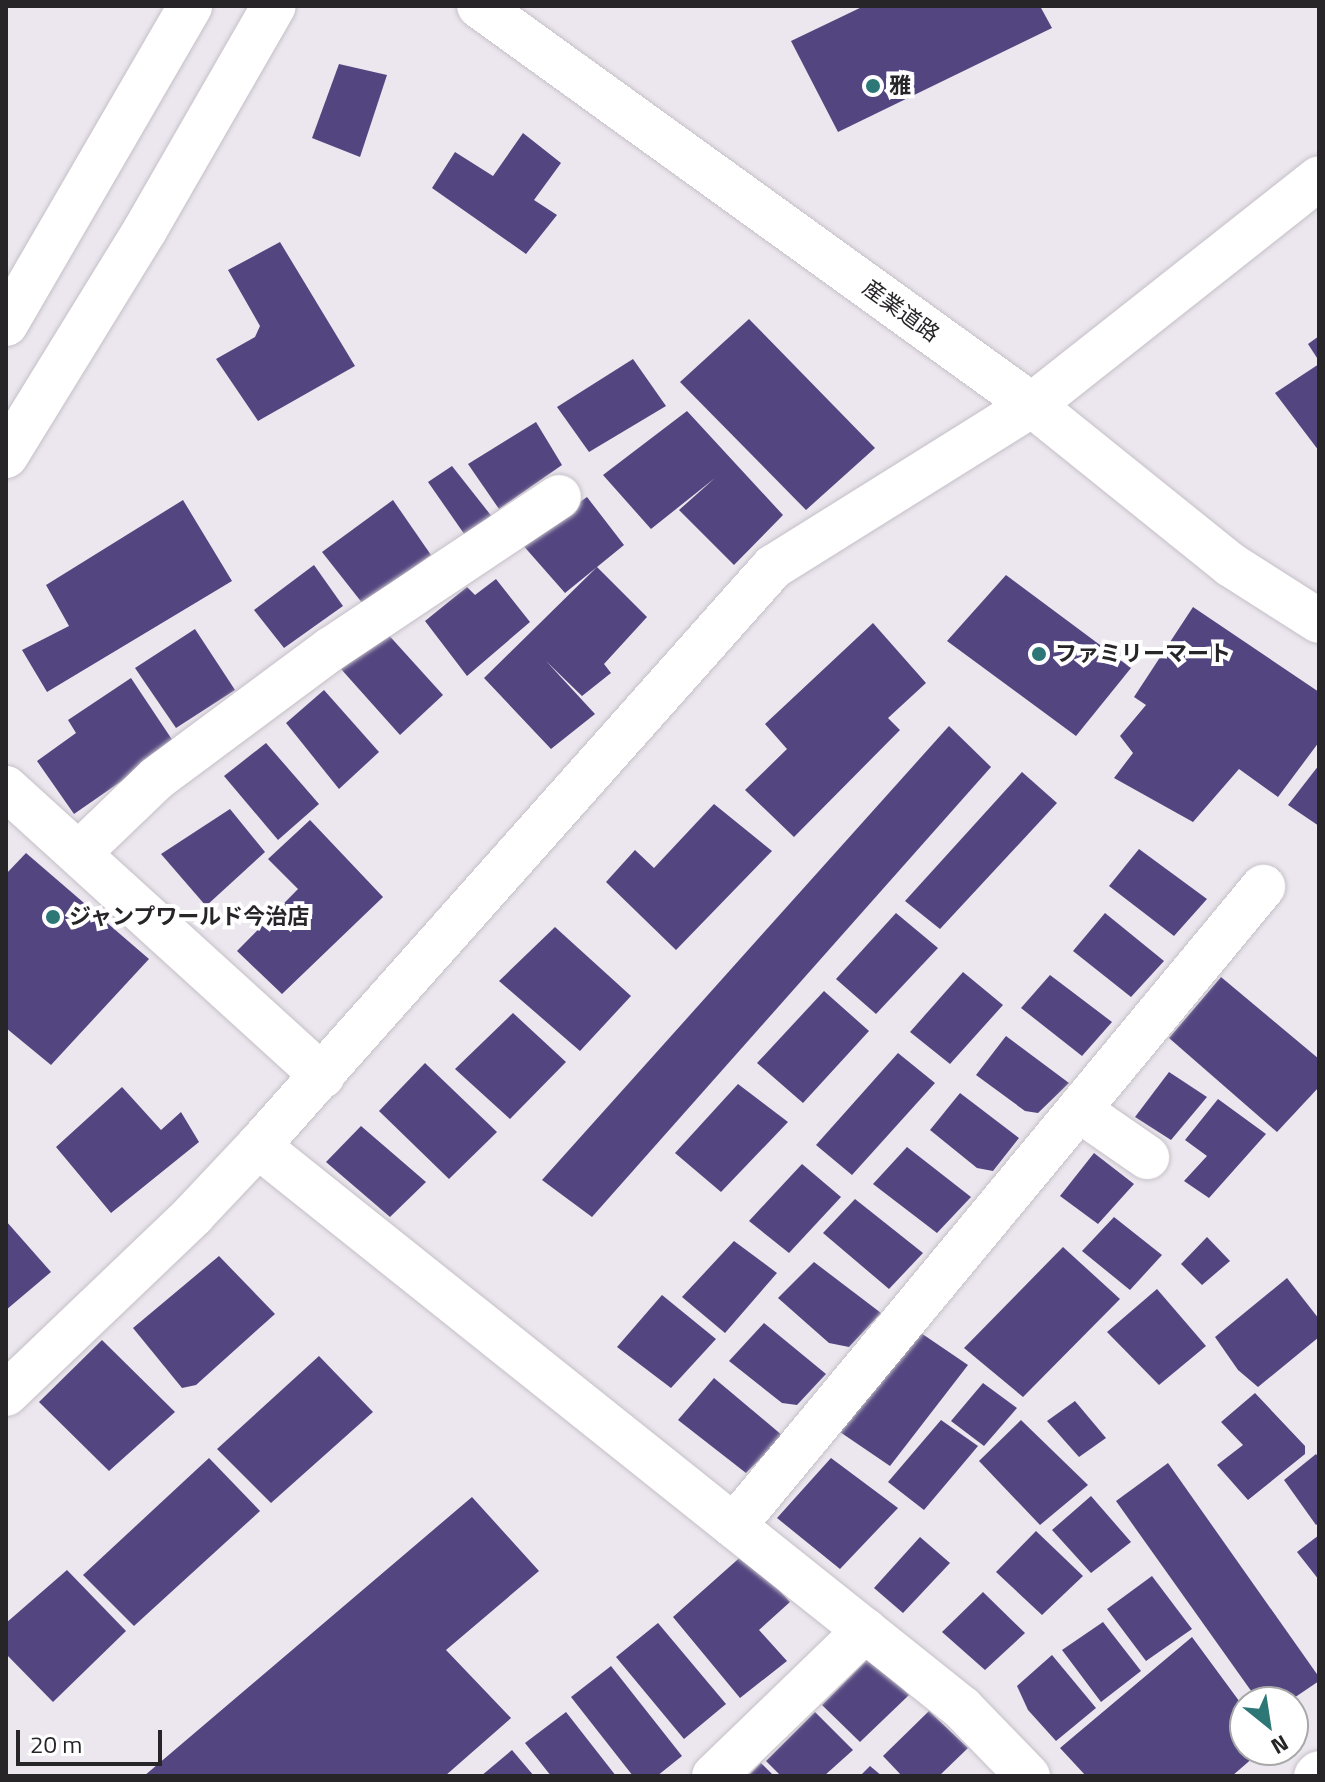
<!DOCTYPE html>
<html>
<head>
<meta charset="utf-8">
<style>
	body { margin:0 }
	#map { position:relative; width:1325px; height:1782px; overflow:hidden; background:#ece7ee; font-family:"Titillium Web","Noto Sans JP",sans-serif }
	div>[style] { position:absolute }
	.building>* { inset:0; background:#534680 }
	.roads { filter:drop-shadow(0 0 2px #c5bfc7) drop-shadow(0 0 2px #c5bfc7) }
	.street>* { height:44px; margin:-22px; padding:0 22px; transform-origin:22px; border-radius:22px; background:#fff }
	.secondary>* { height:44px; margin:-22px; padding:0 22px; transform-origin:22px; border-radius:22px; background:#fff }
	.dots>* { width:22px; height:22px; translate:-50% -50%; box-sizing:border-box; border:4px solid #fff; border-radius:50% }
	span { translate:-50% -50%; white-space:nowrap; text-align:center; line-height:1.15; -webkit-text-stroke:8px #fff; paint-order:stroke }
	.poi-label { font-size:22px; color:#272528; font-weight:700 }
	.left { translate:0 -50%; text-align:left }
	.street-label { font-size:22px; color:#272528 }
	.frame { position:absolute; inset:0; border:8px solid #272528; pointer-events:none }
	.north { position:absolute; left:1229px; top:1686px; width:80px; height:80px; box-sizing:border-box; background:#fff; border:2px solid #a9a8a9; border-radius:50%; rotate:150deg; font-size:22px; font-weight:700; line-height:32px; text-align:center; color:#272528 }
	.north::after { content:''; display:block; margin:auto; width:28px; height:36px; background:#2d7777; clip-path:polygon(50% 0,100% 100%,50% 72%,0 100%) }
	.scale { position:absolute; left:16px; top:1730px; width:146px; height:36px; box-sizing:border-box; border:4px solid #272528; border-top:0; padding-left:10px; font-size:24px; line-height:28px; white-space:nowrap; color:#272528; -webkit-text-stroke:6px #fff; paint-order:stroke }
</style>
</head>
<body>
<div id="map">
	<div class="building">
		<i style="clip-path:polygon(864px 6px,1040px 6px,1052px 28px,838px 132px,791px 41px)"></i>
		<i style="clip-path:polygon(339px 64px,387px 75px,360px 157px,312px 138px)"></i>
		<i style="clip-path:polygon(523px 133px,561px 163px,534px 200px,557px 215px,526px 254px,432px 188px,455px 152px,493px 176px)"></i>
		<i style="clip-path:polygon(280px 242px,355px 366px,258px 421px,216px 359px,255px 337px,260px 326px,228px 270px)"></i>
		<i style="clip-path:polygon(749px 319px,875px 448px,806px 510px,680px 382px)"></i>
		<i style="clip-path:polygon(1319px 336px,1319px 361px,1308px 344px)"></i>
		<i style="clip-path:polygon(633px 359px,666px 406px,589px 452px,557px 407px)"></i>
		<i style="clip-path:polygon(1319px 364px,1319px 451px,1275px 393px)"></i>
		<i style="clip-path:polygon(687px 411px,783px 515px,734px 565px,679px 510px,715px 478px,651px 529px,603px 475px)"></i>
		<i style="clip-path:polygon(536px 422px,562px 465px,499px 509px,468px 464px)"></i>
		<i style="clip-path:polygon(452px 466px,493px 518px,467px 538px,428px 482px)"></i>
		<i style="clip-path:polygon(587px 497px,624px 545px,597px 567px,647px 617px,604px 664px,611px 673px,582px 696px,546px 661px,595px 714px,551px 749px,484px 678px,597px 567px,565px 593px,521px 543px)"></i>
		<i style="clip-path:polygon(183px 500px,232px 581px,47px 692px,22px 650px,69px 626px,46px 585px)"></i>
		<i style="clip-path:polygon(393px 500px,431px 555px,363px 604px,322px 552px)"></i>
		<i style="clip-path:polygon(314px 565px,343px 606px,284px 648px,254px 610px)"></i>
		<i style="clip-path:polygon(1006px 575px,1131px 668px,1076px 736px,947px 641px)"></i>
		<i style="clip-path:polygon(496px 579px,530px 622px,467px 676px,425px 621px,467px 587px,475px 595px)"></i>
		<i style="clip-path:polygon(1193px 607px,1319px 692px,1319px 742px,1278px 797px,1239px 769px,1193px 822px,1114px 778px,1133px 753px,1120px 736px,1146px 705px,1134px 697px)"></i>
		<i style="clip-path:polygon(873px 623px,926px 683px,888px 718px,900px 730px,794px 837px,745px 790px,787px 749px,765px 724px)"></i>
		<i style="clip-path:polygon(195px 629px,235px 690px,176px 728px,135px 668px)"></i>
		<i style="clip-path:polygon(385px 631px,443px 695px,400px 735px,341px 669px)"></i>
		<i style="clip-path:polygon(131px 678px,175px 744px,74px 814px,37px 761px,76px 733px,68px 720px)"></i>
		<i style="clip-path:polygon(324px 690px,379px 752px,339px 789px,286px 723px)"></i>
		<i style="clip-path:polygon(949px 726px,991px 767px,592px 1217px,542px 1180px)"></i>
		<i style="clip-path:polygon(266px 743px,319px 804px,278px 840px,224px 776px)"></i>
		<i style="clip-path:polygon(1319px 765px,1319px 826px,1288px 805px)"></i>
		<i style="clip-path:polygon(1022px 772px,1057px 803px,940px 929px,905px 901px)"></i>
		<i style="clip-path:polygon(714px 804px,772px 851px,676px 950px,606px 882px,635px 850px,654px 868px)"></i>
		<i style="clip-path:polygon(230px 809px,265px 852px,206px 906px,161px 854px)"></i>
		<i style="clip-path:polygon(310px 820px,383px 897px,282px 994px,237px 951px,298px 889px,268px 859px)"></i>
		<i style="clip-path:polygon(1139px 849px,1207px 899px,1174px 936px,1109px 886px)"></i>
		<i style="clip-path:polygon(26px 853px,149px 959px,51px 1065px,6px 1028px,6px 874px)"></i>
		<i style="clip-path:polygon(896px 913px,938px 948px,876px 1014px,836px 979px)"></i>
		<i style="clip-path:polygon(1105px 913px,1164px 961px,1131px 997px,1073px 951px)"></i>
		<i style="clip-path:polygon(555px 927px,631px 996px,580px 1051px,499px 981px)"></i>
		<i style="clip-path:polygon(963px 972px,1003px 1005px,950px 1064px,910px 1032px)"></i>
		<i style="clip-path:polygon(1050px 975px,1112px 1022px,1082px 1056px,1021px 1008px)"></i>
		<i style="clip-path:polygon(1221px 977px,1319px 1059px,1319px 1087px,1277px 1132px,1169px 1038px)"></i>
		<i style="clip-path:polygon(824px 991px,869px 1031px,803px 1103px,757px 1063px)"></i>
		<i style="clip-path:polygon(513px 1013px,566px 1062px,510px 1119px,455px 1069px)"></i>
		<i style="clip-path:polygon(1006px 1036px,1069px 1083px,1038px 1113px,1025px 1111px,976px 1075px)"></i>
		<i style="clip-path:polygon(898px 1053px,935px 1083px,852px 1175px,816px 1145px)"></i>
		<i style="clip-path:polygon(425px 1063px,497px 1132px,449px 1179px,379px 1111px)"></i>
		<i style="clip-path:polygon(1169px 1072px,1207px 1097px,1171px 1140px,1135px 1117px)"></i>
		<i style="clip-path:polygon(738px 1084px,788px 1122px,721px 1192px,675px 1153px)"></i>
		<i style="clip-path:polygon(122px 1087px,161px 1130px,181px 1112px,199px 1142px,111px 1213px,56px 1147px)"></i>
		<i style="clip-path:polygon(960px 1093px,1019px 1138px,993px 1171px,977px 1168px,930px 1130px)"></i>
		<i style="clip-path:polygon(1218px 1099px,1266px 1134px,1209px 1198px,1184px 1181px,1207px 1156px,1185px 1140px)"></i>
		<i style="clip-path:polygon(361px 1126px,426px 1182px,390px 1217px,326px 1162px)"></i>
		<i style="clip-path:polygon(907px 1147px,971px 1197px,937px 1233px,873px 1184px)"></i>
		<i style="clip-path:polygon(1094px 1153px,1134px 1184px,1098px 1224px,1060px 1196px)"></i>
		<i style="clip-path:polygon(802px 1164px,841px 1197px,789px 1253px,749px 1221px)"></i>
		<i style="clip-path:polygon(855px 1199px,923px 1253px,889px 1289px,823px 1233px)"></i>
		<i style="clip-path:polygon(1114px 1217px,1162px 1255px,1130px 1290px,1082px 1251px)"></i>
		<i style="clip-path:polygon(6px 1221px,51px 1272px,6px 1310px)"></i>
		<i style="clip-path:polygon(1207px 1237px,1230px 1261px,1202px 1285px,1181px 1264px)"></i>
		<i style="clip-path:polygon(734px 1241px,777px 1273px,725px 1333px,682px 1297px)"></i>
		<i style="clip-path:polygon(1063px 1247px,1120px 1299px,1023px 1397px,964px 1348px)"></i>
		<i style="clip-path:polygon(219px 1256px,275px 1314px,196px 1385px,182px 1388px,133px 1328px)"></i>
		<i style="clip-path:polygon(814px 1262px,881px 1313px,849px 1347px,829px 1343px,778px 1298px)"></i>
		<i style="clip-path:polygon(1287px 1278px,1319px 1319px,1319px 1337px,1258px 1387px,1238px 1370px,1215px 1337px)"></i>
		<i style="clip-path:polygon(1157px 1289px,1206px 1346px,1159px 1385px,1107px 1332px)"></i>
		<i style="clip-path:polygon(662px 1295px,716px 1339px,671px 1388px,617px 1347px)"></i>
		<i style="clip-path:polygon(764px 1323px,826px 1374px,797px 1405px,782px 1403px,729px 1361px)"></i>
		<i style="clip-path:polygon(918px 1331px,968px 1365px,890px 1466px,840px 1432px)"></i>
		<i style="clip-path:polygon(102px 1340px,175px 1412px,109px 1471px,39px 1402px)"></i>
		<i style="clip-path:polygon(319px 1356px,373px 1412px,271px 1503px,217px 1449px)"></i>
		<i style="clip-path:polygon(714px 1378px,783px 1436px,746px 1473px,678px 1420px)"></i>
		<i style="clip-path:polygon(983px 1383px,1017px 1408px,984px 1446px,951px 1421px)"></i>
		<i style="clip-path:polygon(1255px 1393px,1305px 1446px,1305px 1454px,1248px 1500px,1217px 1465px,1243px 1445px,1221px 1422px)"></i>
		<i style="clip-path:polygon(1075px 1401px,1106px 1438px,1079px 1457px,1047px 1421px)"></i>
		<i style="clip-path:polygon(941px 1420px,978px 1446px,924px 1510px,888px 1482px)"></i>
		<i style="clip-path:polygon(1021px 1420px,1088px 1485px,1040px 1525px,979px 1461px)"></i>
		<i style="clip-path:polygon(1316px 1454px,1319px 1458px,1319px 1523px,1316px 1525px,1284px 1480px)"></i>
		<i style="clip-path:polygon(209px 1458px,260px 1511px,134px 1626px,83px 1575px)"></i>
		<i style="clip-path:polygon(831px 1458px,898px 1508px,840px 1569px,777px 1518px)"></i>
		<i style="clip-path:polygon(1168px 1463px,1319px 1677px,1319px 1681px,1288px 1702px,1259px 1702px,1116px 1501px)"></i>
		<i style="clip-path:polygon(1091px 1496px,1131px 1542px,1091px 1573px,1052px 1530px)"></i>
		<i style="clip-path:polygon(472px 1497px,539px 1571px,446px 1650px,511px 1718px,445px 1776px,144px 1776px)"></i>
		<i style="clip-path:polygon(1036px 1531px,1083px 1576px,1042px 1615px,996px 1572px)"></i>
		<i style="clip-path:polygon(1319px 1535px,1319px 1580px,1297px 1552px)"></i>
		<i style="clip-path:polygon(920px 1537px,950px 1563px,903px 1613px,874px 1588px)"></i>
		<i style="clip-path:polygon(745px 1553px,790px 1602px,759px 1630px,787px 1661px,740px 1698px,673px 1617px)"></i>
		<i style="clip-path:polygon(67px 1570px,126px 1631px,53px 1702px,6px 1654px,6px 1623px)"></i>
		<i style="clip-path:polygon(1152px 1576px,1192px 1629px,1146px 1661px,1107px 1609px)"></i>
		<i style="clip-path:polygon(983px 1592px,1025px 1633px,985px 1670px,942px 1632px)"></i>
		<i style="clip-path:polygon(1103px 1622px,1141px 1671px,1101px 1702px,1062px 1650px)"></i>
		<i style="clip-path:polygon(658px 1623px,726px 1704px,684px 1739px,616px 1657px)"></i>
		<i style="clip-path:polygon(1192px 1637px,1245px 1709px,1245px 1750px,1262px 1750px,1232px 1776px,1086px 1776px,1060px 1748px)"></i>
		<i style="clip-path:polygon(1052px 1655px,1096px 1708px,1056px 1741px,1028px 1710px,1017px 1686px)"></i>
		<i style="clip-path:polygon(870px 1657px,909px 1695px,860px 1742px,822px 1705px)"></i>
		<i style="clip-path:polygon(611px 1666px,682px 1756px,657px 1776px,633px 1776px,571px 1697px)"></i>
		<i style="clip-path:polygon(929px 1711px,968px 1748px,939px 1776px,902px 1776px,883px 1756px)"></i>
		<i style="clip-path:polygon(566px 1712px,616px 1776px,551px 1776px,525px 1743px)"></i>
		<i style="clip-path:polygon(815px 1712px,853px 1750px,824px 1776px,781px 1776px,766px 1761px)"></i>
		<i style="clip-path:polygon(512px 1750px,534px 1776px,481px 1776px)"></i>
		<i style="clip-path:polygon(761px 1763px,774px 1776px,748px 1776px)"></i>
		<i style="clip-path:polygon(870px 1766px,882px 1776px,860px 1776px)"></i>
	</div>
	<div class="roads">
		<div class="street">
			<i style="left:6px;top:788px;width:428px;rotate:42.3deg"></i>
			<i style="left:79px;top:853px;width:108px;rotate:-43.9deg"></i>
			<i style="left:157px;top:778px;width:217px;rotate:-36.6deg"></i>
			<i style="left:331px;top:649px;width:274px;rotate:-33.7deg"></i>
			<i style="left:1079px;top:1110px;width:83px;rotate:34.7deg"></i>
			<i style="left:258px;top:1146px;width:901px;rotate:38.6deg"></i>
			<i style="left:962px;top:1708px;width:95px;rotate:45.9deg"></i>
			<i style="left:6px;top:1394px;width:259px;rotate:-43.7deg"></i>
			<i style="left:193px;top:1215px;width:95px;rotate:-46.7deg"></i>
			<i style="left:258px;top:1146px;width:775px;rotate:-48.35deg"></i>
			<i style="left:773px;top:567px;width:305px;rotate:-32deg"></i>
			<i style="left:1032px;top:405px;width:366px;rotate:-38.3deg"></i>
			<i style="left:734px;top:1526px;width:830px;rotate:-50.38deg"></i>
			<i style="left:714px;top:1776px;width:210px;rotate:-44deg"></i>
			<i style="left:1316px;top:1776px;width:4px;rotate:-45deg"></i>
		</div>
		<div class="secondary">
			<i style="left:479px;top:6px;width:682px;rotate:35.81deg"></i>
			<i style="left:1032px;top:405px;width:255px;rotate:38.8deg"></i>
			<i style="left:1231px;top:565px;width:104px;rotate:32.5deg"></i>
			<i style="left:6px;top:324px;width:367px;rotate:-59.9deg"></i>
			<i style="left:6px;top:456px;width:265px;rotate:-58.4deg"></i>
			<i style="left:145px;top:230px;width:258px;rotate:-60.1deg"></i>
		</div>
	</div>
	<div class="dots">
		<i style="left:873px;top:86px;background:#2d7777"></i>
		<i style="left:1039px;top:654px;background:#2d7777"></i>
		<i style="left:53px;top:917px;background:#2d7777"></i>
	</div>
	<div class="poi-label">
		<span class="left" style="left:889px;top:86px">雅</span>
		<span class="left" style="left:1055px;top:654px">ファミリーマート</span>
		<span class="left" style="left:69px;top:917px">ジャンプワールド今治店</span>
	</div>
	<div class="street-label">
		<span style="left:901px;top:311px;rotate:36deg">産業道路</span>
	</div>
	<div class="frame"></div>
	<div class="north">N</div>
	<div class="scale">20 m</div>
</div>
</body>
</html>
